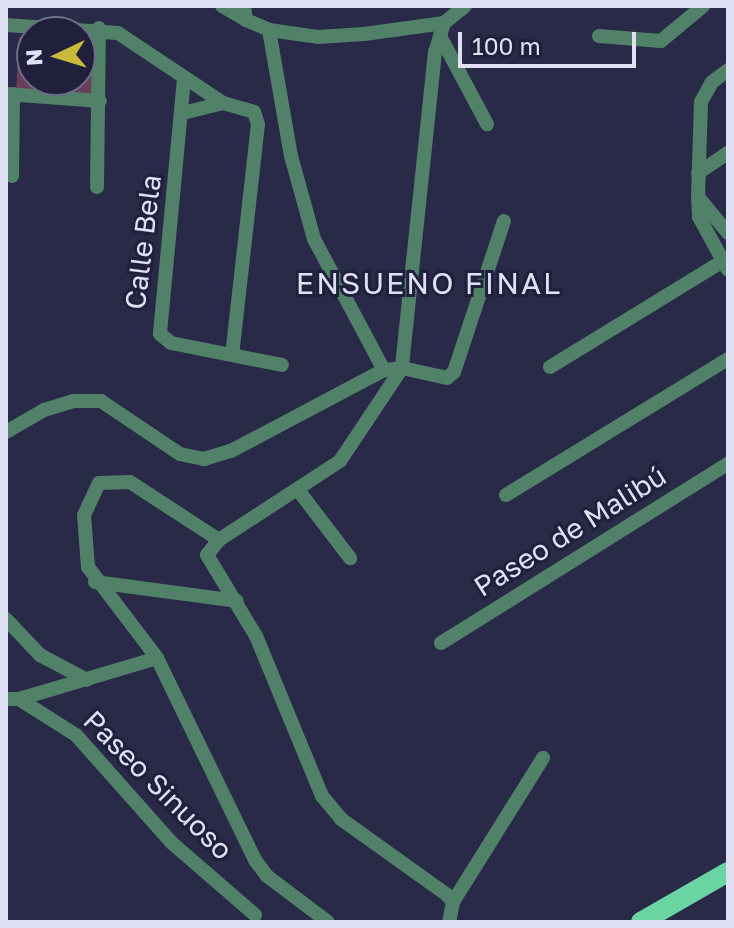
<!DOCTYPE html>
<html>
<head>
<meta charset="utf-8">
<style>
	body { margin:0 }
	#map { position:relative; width:734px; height:928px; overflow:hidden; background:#292a47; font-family:"Golos Text",sans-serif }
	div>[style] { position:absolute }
	.green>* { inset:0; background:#6a3e5a }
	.street>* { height:14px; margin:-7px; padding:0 7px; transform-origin:7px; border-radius:7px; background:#518169 }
	.primary>* { height:20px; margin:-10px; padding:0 10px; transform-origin:10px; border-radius:10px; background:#6ad4a3 }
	span { translate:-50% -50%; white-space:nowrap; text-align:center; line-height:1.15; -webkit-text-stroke:6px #20203c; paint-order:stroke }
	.street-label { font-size:28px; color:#dfe0f4 }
	.neighbourhood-label { font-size:30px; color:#dfe0f4; letter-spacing:2px }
	.frame { position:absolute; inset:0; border:8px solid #dfe0f4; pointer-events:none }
	.north { position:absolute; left:16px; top:16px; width:80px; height:80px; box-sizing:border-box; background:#20203c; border:2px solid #6c6d86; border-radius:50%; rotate:266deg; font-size:22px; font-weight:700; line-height:32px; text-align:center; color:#dfe0f4 }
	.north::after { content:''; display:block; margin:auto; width:28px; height:36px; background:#caba39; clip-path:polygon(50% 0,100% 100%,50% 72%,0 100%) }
	.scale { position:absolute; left:458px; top:32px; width:178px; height:36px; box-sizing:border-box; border:4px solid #dfe0f4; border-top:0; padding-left:10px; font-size:24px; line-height:28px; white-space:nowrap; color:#dfe0f4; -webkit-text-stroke:6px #20203c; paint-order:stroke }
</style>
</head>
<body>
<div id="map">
	<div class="green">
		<i style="clip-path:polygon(19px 37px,32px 37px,32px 80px,80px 80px,80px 38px,97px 38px,97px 98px,16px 94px)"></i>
	</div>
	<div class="street">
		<i style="left:222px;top:6px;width:28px;rotate:30deg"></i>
		<i style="left:244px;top:6px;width:14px;rotate:82deg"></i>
		<i style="left:246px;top:20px;width:25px;rotate:23deg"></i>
		<i style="left:269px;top:30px;width:128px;rotate:80.1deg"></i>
		<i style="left:291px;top:156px;width:86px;rotate:74.5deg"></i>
		<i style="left:314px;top:239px;width:149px;rotate:61.9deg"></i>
		<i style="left:444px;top:23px;width:30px;rotate:107deg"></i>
		<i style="left:435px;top:52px;width:318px;rotate:96deg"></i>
		<i style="left:402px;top:368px;width:112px;rotate:123.7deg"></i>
		<i style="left:340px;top:461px;width:145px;rotate:146.9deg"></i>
		<i style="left:219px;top:540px;width:19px;rotate:129deg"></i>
		<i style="left:207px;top:555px;width:95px;rotate:58.8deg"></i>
		<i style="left:256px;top:636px;width:173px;rotate:67.6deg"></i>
		<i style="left:322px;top:796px;width:30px;rotate:50deg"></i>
		<i style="left:341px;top:819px;width:130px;rotate:35.6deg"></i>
		<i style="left:447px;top:895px;width:9px;rotate:49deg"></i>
		<i style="left:453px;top:902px;width:20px;rotate:101deg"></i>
		<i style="left:6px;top:25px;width:112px;rotate:4.1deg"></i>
		<i style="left:118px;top:33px;width:126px;rotate:33.7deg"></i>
		<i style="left:223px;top:103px;width:32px;rotate:16deg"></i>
		<i style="left:254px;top:112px;width:13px;rotate:72deg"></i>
		<i style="left:258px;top:124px;width:232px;rotate:96.4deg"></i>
		<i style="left:269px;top:30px;width:49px;rotate:8.1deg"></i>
		<i style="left:318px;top:37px;width:46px;rotate:-3.7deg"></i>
		<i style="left:364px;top:34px;width:81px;rotate:-7.8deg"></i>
		<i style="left:444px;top:23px;width:27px;rotate:-39deg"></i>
		<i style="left:440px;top:36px;width:100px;rotate:61.9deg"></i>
		<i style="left:599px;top:36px;width:62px;rotate:4.6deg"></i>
		<i style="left:661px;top:41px;width:55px;rotate:-39.8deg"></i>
		<i style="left:728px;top:70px;width:20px;rotate:143deg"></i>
		<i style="left:712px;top:82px;width:23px;rotate:119deg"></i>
		<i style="left:701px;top:102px;width:95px;rotate:91.8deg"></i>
		<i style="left:698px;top:197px;width:20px;rotate:87deg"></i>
		<i style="left:699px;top:217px;width:60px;rotate:61.3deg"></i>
		<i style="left:184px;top:79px;width:256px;rotate:95.4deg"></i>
		<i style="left:160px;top:334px;width:14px;rotate:39deg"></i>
		<i style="left:171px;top:343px;width:113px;rotate:11.2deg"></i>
		<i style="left:6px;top:94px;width:94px;rotate:4.3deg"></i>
		<i style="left:183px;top:113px;width:41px;rotate:-14deg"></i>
		<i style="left:698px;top:173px;width:36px;rotate:-34deg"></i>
		<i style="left:12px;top:176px;width:82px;rotate:-89.3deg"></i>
		<i style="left:97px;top:187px;width:159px;rotate:-89.3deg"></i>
		<i style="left:698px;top:197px;width:47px;rotate:50.2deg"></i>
		<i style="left:550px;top:367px;width:209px;rotate:-31.5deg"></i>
		<i style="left:6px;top:432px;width:44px;rotate:-30.1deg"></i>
		<i style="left:44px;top:410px;width:30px;rotate:-17deg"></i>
		<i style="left:73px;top:401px;width:28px"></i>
		<i style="left:101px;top:401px;width:95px;rotate:33.9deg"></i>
		<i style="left:180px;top:454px;width:25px;rotate:12deg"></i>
		<i style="left:204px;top:459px;width:28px;rotate:-17deg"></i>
		<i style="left:231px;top:451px;width:173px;rotate:-27.9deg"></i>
		<i style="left:384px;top:370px;width:18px;rotate:-6deg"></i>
		<i style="left:402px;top:368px;width:46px;rotate:12.5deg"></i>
		<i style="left:447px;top:378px;width:9px;rotate:-41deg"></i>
		<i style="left:454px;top:372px;width:159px;rotate:-71.7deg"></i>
		<i style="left:298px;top:490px;width:86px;rotate:52.6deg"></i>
		<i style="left:506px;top:495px;width:260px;rotate:-31.5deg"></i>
		<i style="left:219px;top:540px;width:106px;rotate:-146.9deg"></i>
		<i style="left:130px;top:482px;width:31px;rotate:178deg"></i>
		<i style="left:99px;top:483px;width:35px;rotate:115deg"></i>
		<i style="left:84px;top:515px;width:52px;rotate:85.6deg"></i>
		<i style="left:88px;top:567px;width:114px;rotate:52.8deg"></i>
		<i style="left:157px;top:658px;width:225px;rotate:64.1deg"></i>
		<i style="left:255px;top:860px;width:20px;rotate:53deg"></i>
		<i style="left:267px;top:876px;width:76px;rotate:37deg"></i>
		<i style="left:95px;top:582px;width:143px;rotate:7.6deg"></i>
		<i style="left:6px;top:619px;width:50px;rotate:46.6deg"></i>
		<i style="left:40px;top:655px;width:53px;rotate:28deg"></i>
		<i style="left:441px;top:643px;width:338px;rotate:-32deg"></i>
		<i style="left:6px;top:699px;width:13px"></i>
		<i style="left:19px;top:699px;width:67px;rotate:32.3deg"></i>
		<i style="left:76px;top:735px;width:144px;rotate:48.4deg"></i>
		<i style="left:172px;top:843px;width:110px;rotate:40.9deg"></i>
		<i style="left:19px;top:699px;width:144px;rotate:-16.5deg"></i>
		<i style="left:453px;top:902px;width:170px;rotate:-58deg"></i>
	</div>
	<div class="primary">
		<i style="left:641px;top:922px;width:100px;rotate:-29.9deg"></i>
	</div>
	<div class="street-label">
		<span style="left:143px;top:242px;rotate:-83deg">Calle Bela</span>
		<span style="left:570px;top:531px;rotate:-32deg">Paseo de Malibú</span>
		<span style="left:158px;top:785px;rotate:45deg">Paseo Sinuoso</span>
	</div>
	<div class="neighbourhood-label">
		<span style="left:429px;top:283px">ENSUENO FINAL</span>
	</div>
	<div class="frame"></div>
	<div class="north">N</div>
	<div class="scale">100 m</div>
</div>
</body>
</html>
